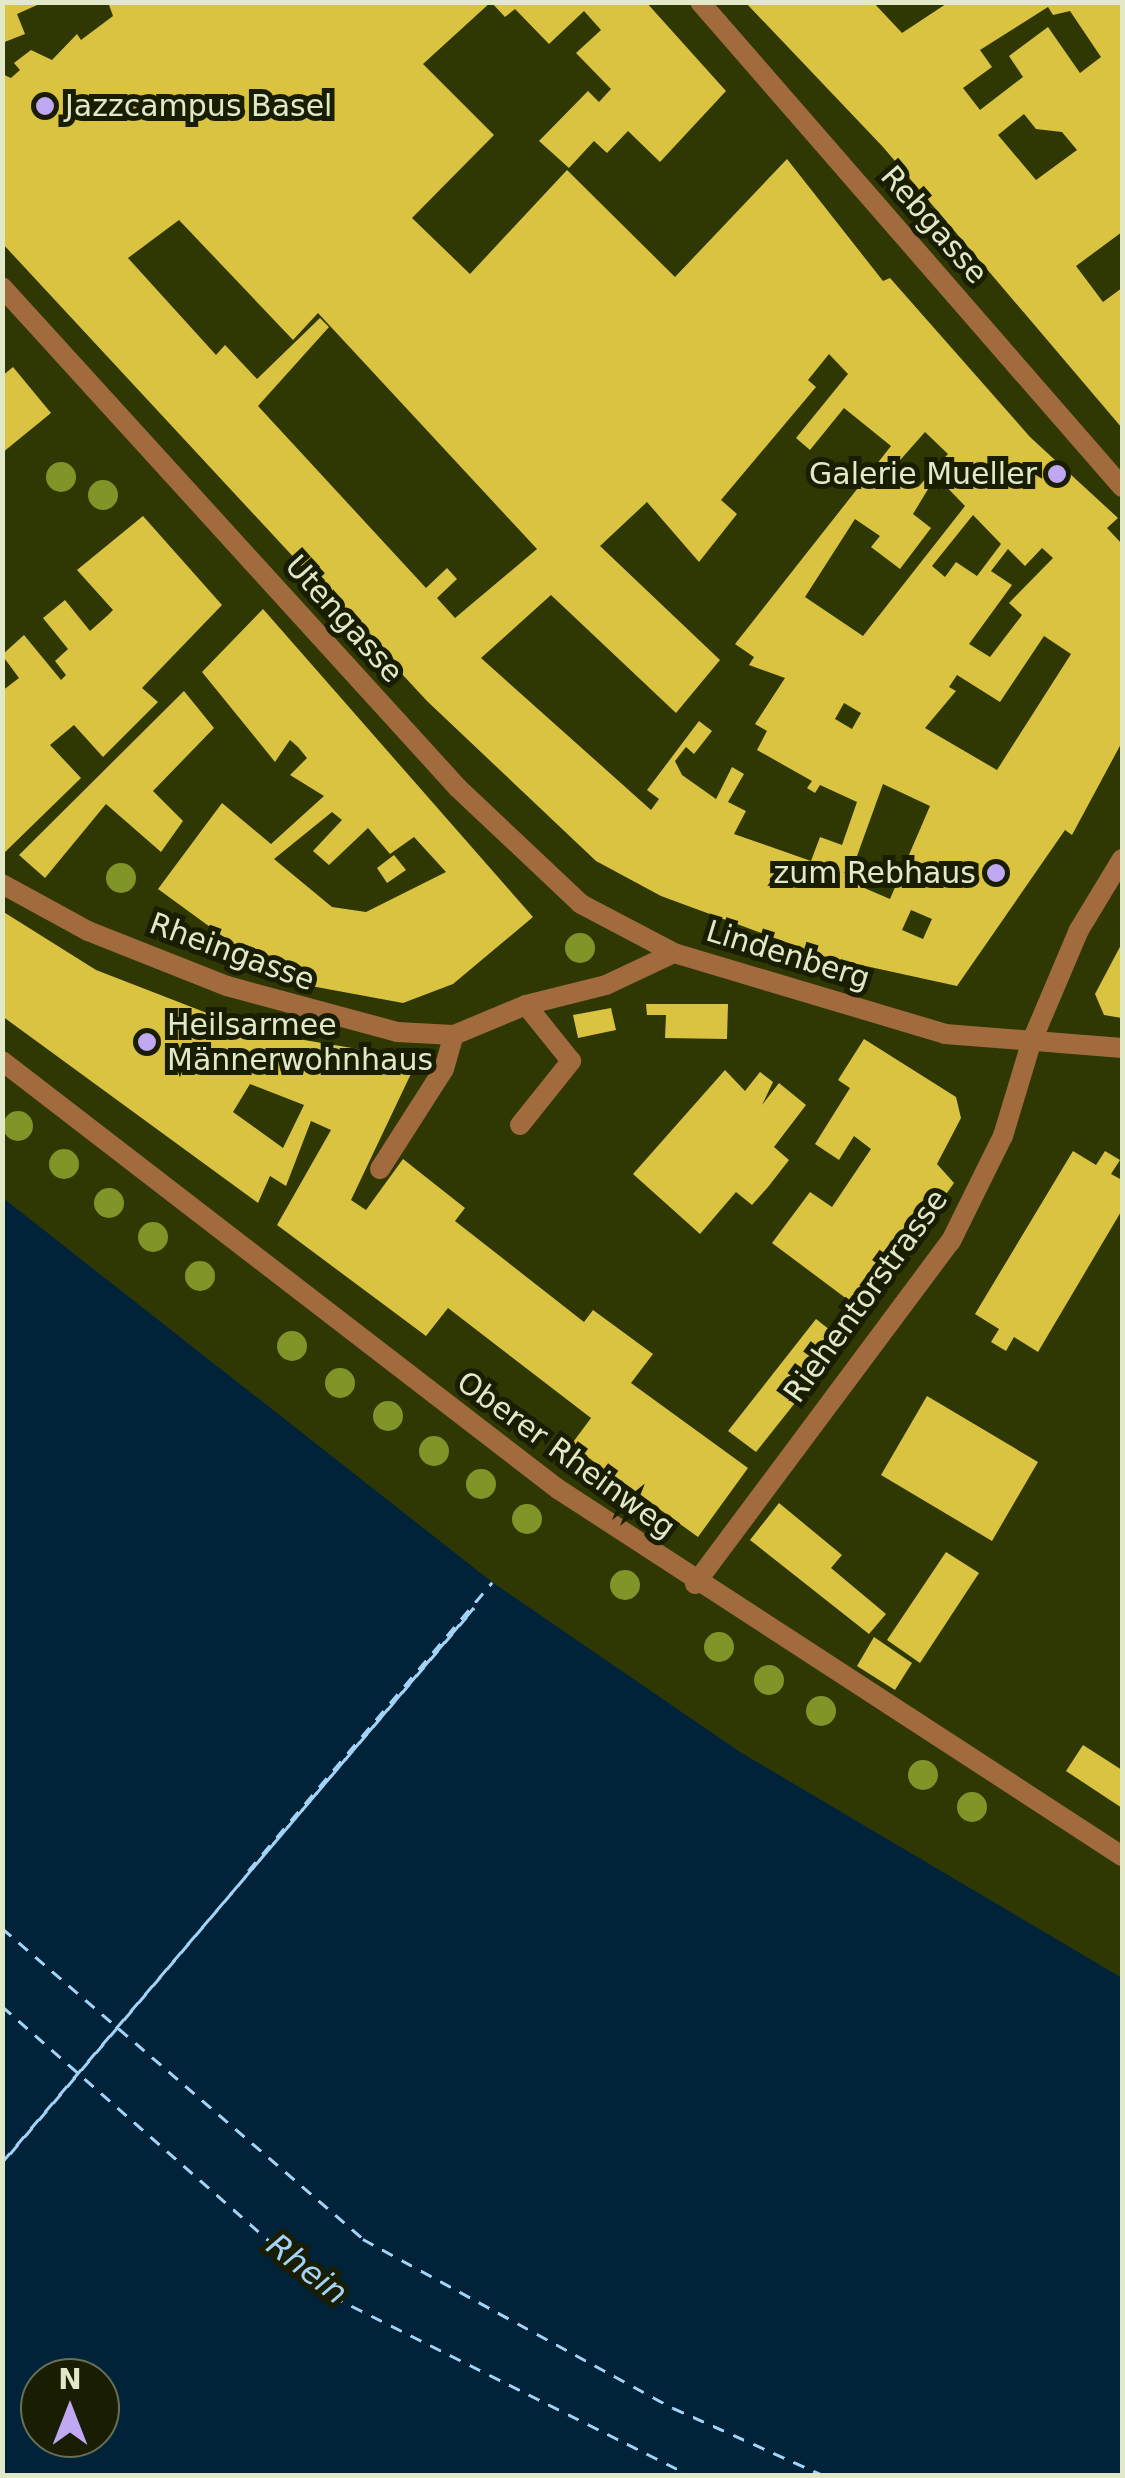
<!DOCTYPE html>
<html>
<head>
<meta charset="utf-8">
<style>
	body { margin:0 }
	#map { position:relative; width:1125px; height:2478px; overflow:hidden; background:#2f3803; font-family:"DejaVu Sans",sans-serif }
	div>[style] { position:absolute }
	.water>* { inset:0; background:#002339 }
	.ferry>* { height:2.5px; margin-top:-1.25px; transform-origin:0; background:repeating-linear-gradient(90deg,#a3d4f7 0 12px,transparent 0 22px) }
	.building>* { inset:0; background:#dac341 }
	.service>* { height:20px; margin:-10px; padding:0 10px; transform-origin:10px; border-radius:10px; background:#a16b3d }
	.minor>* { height:20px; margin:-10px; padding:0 10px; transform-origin:10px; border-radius:10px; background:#a16b3d }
	.trees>* { width:30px; height:30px; margin:-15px; border-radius:50%; background:#819427 }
	.dots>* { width:28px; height:28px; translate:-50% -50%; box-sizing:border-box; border:5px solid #191e03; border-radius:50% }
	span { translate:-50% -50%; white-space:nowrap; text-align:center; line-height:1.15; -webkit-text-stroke:10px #191e03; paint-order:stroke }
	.poi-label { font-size:30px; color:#e1e9c8 }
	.left { translate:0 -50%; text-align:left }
	.right { translate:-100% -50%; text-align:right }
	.street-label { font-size:30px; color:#e1e9c8 }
	.water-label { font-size:32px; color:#a3d4f7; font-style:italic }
	.frame { position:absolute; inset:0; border:5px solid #e1e9c8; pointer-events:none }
	.north { position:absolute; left:20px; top:2358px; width:100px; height:100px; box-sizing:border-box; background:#191e03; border:2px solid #696f52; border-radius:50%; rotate:0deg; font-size:28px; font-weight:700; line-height:40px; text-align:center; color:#e1e9c8 }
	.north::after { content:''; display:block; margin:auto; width:35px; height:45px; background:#c1a8f3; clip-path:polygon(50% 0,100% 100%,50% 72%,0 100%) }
</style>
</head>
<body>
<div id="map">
	<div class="water">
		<i style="clip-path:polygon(evenodd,3px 1198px,492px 1582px,740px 1752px,1122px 1978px,1122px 2475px,3px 2475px,3px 1198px,40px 2378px,100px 2378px,100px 2438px,40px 2438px,40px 2378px)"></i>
	</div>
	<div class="ferry">
		<i style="left:248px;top:1871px;width:378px;rotate:-49.8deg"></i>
		<i style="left:2px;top:1928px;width:476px;rotate:40.7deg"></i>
		<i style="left:363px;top:2239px;width:353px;rotate:28.6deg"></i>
		<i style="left:673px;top:2408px;width:167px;rotate:24.1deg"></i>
		<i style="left:2px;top:2006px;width:439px;rotate:41.3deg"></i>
		<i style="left:332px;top:2296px;width:402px;rotate:26.6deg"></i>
		<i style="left:2px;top:2162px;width:728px;rotate:-49.57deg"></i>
		<i style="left:474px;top:1608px;width:729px;rotate:130.33deg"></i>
	</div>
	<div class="building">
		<i style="clip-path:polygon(2px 2px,44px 2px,17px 14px,25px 34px,2px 43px)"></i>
		<i style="clip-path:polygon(evenodd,108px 2px,491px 2px,423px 64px,494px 135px,412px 218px,470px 274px,567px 170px,675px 277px,787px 159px,883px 281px,890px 278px,1030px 437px,1118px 518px,1107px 528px,1122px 544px,1122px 742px,1072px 835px,1065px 830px,957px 986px,829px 958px,661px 896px,596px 861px,427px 701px,2px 243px,2px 74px,11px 78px,20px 70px,14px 63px,31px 50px,52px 60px,77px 34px,81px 40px,113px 16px,108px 2px,179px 220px,293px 340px,318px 313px,537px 549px,455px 618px,437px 598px,457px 579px,447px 568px,426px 588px,258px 406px,329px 327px,320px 318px,257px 379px,225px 345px,216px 355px,128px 258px,179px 220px,108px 2px,829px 354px,848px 374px,796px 438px,810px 450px,844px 408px,891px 446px,735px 644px,754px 657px,749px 665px,785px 678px,755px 724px,767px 731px,757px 750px,812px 781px,807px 788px,815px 793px,820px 785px,857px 802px,842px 845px,820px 837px,811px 861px,734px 834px,746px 811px,728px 802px,744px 774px,732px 767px,716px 799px,682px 775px,675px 761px,686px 747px,694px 754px,712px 731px,699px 721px,647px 790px,659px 799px,651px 810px,481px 658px,551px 595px,676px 713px,720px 660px,600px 546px,647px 502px,699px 562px,737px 514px,721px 500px,816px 387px,808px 380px,829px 354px,108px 2px,925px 432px,948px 454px,920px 485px,911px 478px,903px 487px,887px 475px,925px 432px,108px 2px,936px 476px,965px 506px,863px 636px,805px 597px,855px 519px,880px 536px,871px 547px,900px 569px,931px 528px,913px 514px,936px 476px,108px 2px,973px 515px,1001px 544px,977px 576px,956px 562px,945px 577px,932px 566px,973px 515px,108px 2px,1042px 548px,1053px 558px,1009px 603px,1022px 615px,990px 657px,969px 644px,1012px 585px,991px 571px,1008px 549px,1025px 566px,1042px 548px,108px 2px,1044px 636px,1071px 654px,997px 770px,925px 728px,956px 691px,949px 687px,957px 675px,1000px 702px,1044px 636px,108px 2px,844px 703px,861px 713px,852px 729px,835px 719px,844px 703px,108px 2px,883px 784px,930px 806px,890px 899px,848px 881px,883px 784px,108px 2px,911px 910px,932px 919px,923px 939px,902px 930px,911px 910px)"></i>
		<i style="clip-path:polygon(491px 2px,646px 2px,726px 91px,660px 162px,628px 131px,607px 153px,594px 141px,569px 168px,539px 141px,588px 91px,599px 102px,611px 89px,576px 53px,601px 30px,584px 11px,549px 44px,515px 9px,505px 17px)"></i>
		<i style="clip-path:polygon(evenodd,745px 2px,873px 2px,902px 33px,949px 2px,1122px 2px,1122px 232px,1076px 266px,1103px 302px,1122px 288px,1122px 428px,883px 147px,745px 2px,1048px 7px,1053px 15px,1070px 11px,1101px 57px,1080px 73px,1048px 27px,1009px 56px,1023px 77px,980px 110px,963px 88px,992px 67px,980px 50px,1048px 7px,745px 2px,1024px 114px,1036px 129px,1062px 132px,1077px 150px,1036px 180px,998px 135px,1024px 114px)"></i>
		<i style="clip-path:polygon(13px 367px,51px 413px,2px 453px,2px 376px)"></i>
		<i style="clip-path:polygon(143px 516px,222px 605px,142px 688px,158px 702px,103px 757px,74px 725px,50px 745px,81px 778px,2px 855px,2px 691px,19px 678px,2px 655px,24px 635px,61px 680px,66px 675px,55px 661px,68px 649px,43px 618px,65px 600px,90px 631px,107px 616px,113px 610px,77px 570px)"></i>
		<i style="clip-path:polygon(evenodd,263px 609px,533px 917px,453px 984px,403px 1003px,284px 981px,158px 889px,222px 803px,271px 844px,324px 796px,290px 775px,307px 758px,298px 747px,290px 740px,275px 762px,202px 672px,263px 609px,332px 812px,342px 820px,313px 851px,329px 865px,368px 828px,390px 854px,414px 837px,446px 872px,366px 912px,332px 907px,274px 859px,332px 812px)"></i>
		<i style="clip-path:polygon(184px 691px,214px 728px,153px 791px,183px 821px,161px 852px,106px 804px,45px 878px,19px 855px)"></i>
		<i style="clip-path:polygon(394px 855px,406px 870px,387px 883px,377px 868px)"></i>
		<i style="clip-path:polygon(evenodd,2px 911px,96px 970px,256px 1032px,418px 1059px,351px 1200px,366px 1210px,403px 1159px,465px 1208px,455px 1221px,584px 1322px,593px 1310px,653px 1354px,631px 1383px,748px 1468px,698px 1537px,571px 1445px,591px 1418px,448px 1308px,426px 1336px,277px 1225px,331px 1130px,311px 1121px,286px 1186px,270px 1176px,258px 1203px,2px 1016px,2px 911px,250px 1084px,304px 1105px,283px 1148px,233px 1112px,250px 1084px)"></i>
		<i style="clip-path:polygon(1122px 943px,1122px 1018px,1104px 1015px,1095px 994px)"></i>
		<i style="clip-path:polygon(646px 1004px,728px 1004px,727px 1039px,665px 1038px,666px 1015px,647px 1015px)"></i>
		<i style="clip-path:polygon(611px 1008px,616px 1030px,578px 1038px,573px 1015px)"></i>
		<i style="clip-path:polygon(864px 1039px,956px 1097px,961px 1118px,937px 1164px,954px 1183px,863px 1311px,772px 1243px,810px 1192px,832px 1207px,871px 1149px,854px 1136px,839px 1160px,815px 1144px,850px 1088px,838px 1080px)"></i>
		<i style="clip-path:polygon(725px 1070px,745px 1091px,760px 1072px,773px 1082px,762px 1105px,779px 1083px,806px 1105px,774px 1147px,789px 1160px,768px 1187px,752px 1205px,736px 1192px,700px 1234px,633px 1174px)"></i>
		<i style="clip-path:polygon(1073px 1151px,1096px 1165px,1105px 1151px,1120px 1160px,1111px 1174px,1122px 1180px,1122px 1210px,1038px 1352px,1014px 1337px,1006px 1351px,991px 1342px,999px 1329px,975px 1314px)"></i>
		<i style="clip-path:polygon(816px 1319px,844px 1341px,756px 1452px,728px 1431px)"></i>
		<i style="clip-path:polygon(927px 1396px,1038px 1462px,992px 1541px,881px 1475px)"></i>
		<i style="clip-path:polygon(779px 1503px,842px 1555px,831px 1568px,886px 1614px,869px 1634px,750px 1540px)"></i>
		<i style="clip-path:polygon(946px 1552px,979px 1573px,920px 1663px,887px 1640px)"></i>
		<i style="clip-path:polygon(874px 1637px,912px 1663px,895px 1690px,857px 1666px)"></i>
		<i style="clip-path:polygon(1083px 1745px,1122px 1770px,1122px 1808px,1066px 1771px)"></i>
	</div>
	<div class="service">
		<i style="left:520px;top:1125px;width:82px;rotate:-51.4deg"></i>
		<i style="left:571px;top:1061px;width:72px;rotate:-128.8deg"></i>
	</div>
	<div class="minor">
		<i style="left:700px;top:2px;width:643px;rotate:48.97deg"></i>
		<i style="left:2px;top:287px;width:677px;rotate:47.69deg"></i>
		<i style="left:458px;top:788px;width:169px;rotate:43.3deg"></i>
		<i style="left:581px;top:904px;width:105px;rotate:27.8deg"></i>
		<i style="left:674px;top:953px;width:283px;rotate:16.6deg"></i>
		<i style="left:945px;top:1034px;width:178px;rotate:4.5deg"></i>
		<i style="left:2px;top:884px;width:98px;rotate:28.7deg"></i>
		<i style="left:88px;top:931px;width:149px;rotate:21.6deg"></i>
		<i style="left:227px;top:986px;width:176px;rotate:15.1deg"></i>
		<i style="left:397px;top:1032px;width:57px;rotate:3deg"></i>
		<i style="left:454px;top:1035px;width:78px;rotate:-22.6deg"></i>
		<i style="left:526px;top:1005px;width:82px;rotate:-14deg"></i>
		<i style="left:606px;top:985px;width:75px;rotate:-25.2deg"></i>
		<i style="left:2px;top:1061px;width:702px;rotate:37.59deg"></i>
		<i style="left:558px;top:1489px;width:673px;rotate:33.05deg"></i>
		<i style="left:380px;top:1169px;width:119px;rotate:-57.4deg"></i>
		<i style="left:444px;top:1069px;width:35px;rotate:-74deg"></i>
		<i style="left:695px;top:1584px;width:428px;rotate:-53.3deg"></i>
		<i style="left:951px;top:1241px;width:117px;rotate:-63.7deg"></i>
		<i style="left:1003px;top:1136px;width:97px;rotate:-73.2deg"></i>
		<i style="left:1031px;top:1043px;width:123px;rotate:-67deg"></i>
		<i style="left:1079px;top:930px;width:83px;rotate:-58.8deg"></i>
	</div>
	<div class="trees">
		<i style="left:61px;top:477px"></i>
		<i style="left:103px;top:495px"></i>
		<i style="left:121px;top:878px"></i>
		<i style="left:580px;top:948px"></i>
		<i style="left:18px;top:1126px"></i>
		<i style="left:64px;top:1164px"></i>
		<i style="left:109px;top:1203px"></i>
		<i style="left:153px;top:1237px"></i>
		<i style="left:200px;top:1276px"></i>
		<i style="left:292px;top:1346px"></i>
		<i style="left:340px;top:1383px"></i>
		<i style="left:388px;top:1416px"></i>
		<i style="left:434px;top:1451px"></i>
		<i style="left:481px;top:1484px"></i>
		<i style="left:527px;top:1519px"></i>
		<i style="left:625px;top:1585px"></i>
		<i style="left:719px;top:1647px"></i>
		<i style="left:769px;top:1680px"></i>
		<i style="left:821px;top:1711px"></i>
		<i style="left:923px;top:1775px"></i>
		<i style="left:972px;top:1807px"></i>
	</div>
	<div class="dots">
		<i style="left:45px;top:106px;background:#c1a8f3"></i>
		<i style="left:1057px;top:474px;background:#c1a8f3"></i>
		<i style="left:996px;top:873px;background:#c1a8f3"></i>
		<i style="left:147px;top:1042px;background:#c1a8f3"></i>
	</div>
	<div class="poi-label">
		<span class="left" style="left:65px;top:106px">Jazzcampus Basel</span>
		<span class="right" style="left:1037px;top:474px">Galerie Mueller</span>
		<span class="right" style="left:976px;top:873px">zum Rebhaus</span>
		<span class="left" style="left:167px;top:1042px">Heilsarmee<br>Männerwohnhaus</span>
	</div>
	<div class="street-label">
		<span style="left:934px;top:225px;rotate:49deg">Rebgasse</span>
		<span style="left:344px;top:619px;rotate:48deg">Utengasse</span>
		<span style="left:232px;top:952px;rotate:20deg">Rheingasse</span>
		<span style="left:788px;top:955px;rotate:17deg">Lindenberg</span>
		<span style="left:866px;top:1296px;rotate:-54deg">Riehentorstrasse</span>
		<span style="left:566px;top:1455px;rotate:36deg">Oberer Rheinweg</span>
	</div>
	<div class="water-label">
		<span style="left:307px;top:2269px;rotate:38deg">Rhein</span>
	</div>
	<div class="frame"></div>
	<div class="north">N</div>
</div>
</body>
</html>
